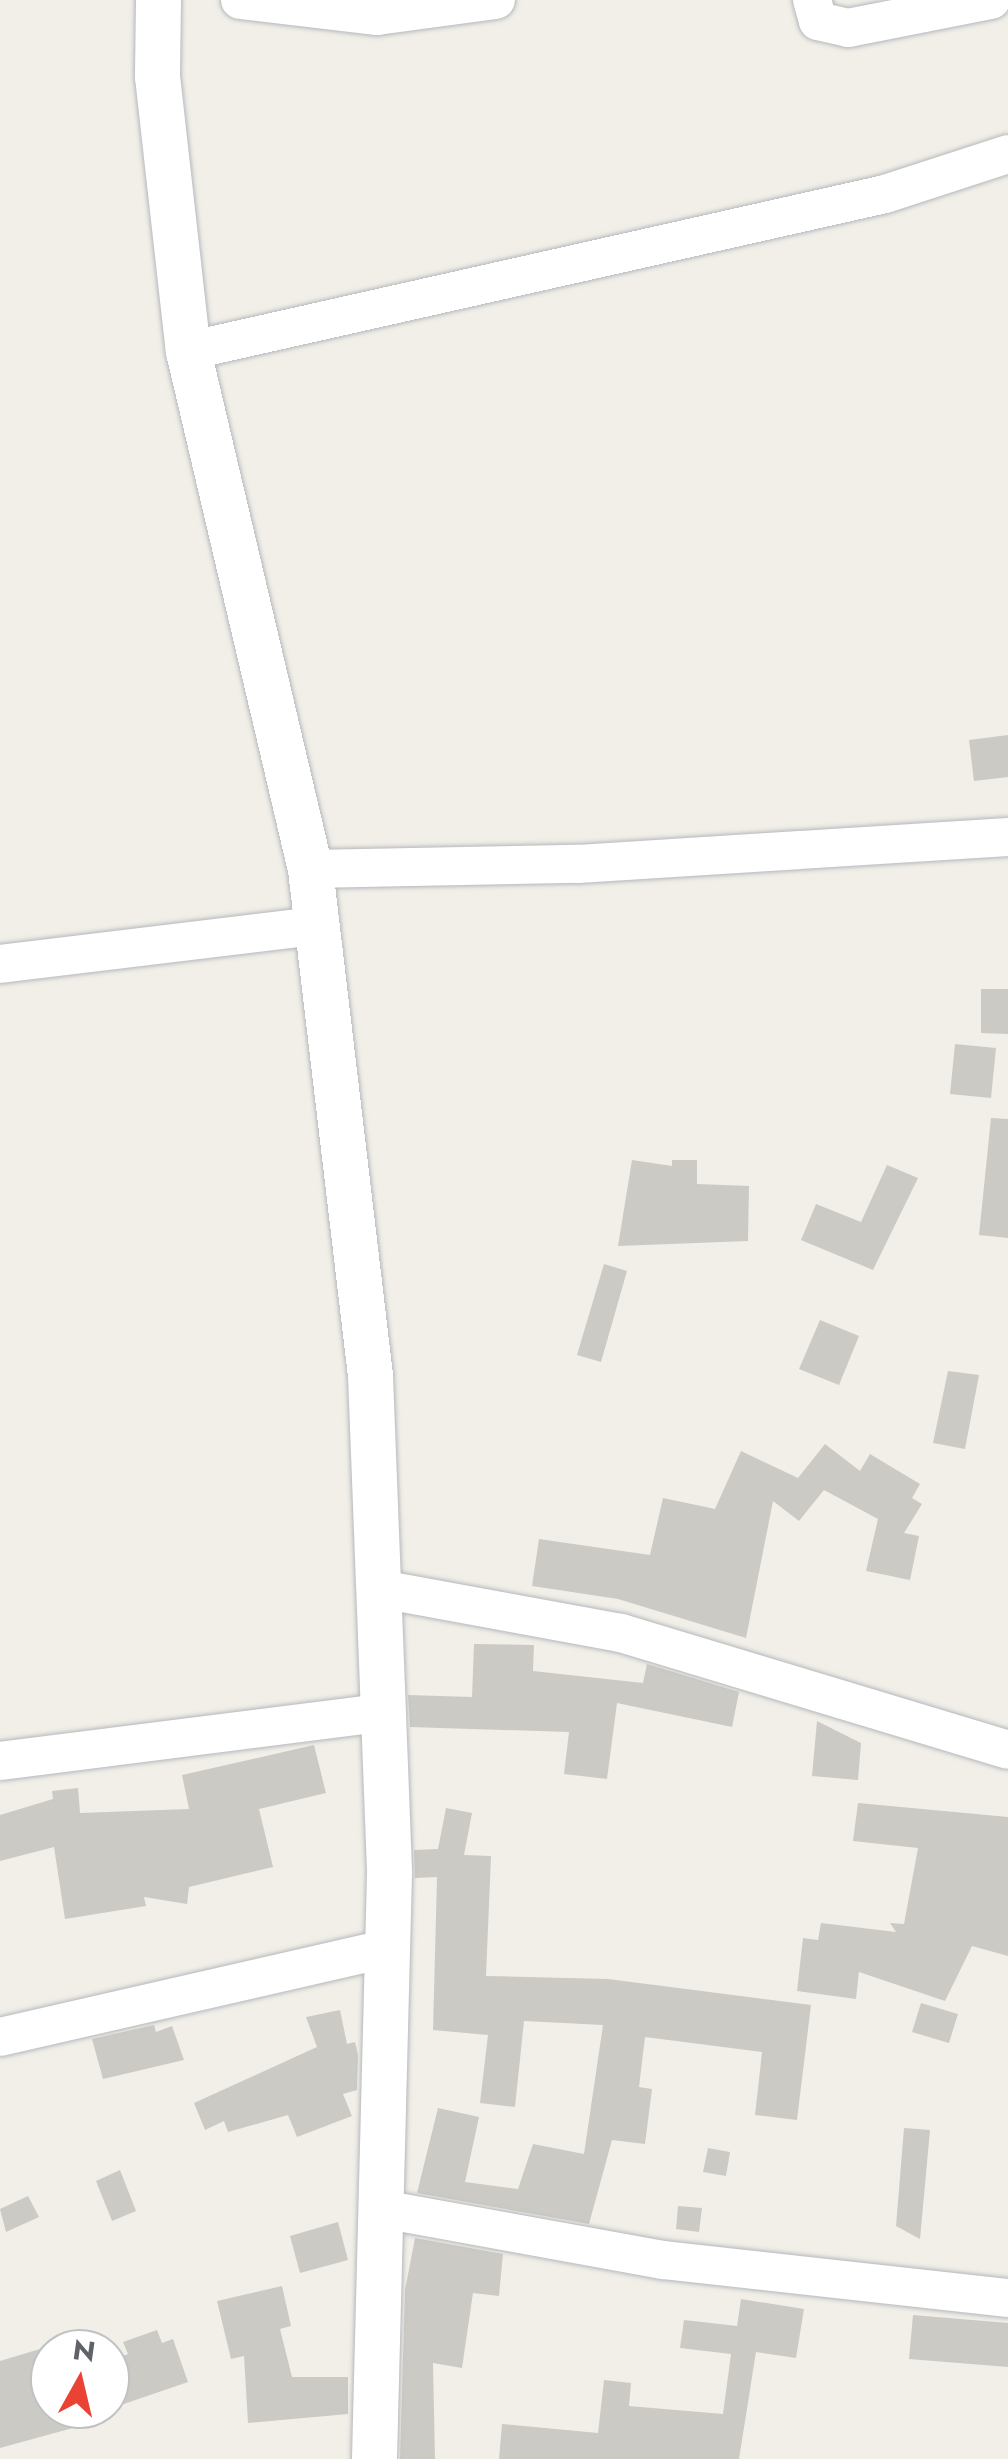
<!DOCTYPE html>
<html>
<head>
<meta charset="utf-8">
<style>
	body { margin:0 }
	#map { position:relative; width:1008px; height:2459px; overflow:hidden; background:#f1efe8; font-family:Jost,sans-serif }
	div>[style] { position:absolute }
	.building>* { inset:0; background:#cccac5 }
	.roads { filter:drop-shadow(0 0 2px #b5b8bc) drop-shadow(0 0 2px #b5b8bc) }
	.minor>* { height:38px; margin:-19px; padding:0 19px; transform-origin:19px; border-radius:19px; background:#fff }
	.tertiary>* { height:45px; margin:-22.5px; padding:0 22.5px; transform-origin:22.5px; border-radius:22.5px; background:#fff }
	span { translate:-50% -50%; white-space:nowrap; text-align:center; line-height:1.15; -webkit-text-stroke:9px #fff; paint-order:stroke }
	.north { position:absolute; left:30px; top:2329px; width:100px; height:100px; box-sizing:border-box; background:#fff; border:2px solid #bfc1c3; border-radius:50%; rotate:8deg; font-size:28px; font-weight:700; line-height:40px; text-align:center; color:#5f6368 }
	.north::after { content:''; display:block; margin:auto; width:35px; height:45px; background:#ea4335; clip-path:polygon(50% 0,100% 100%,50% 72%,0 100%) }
</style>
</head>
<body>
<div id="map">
	<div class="building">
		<i style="clip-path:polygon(1008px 735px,1008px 777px,974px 781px,969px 740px)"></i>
		<i style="clip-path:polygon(981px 989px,1008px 989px,1008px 1034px,981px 1033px)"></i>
		<i style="clip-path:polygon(955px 1044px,996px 1048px,991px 1098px,950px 1094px)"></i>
		<i style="clip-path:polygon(991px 1118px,1008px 1119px,1008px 1238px,979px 1235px)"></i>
		<i style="clip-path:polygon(632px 1160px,672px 1166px,672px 1160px,697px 1160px,697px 1184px,749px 1186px,748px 1241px,618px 1246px)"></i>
		<i style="clip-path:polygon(887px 1165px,918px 1178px,873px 1270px,801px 1240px,816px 1204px,861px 1222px)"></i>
		<i style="clip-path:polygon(604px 1264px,627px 1271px,601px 1362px,577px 1355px)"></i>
		<i style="clip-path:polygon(820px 1320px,859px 1336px,839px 1385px,799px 1369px)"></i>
		<i style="clip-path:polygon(948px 1371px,979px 1375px,965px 1449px,933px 1443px)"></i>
		<i style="clip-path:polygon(825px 1444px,860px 1471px,870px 1454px,920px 1484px,912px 1498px,922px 1504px,904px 1533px,919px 1536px,910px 1580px,866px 1571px,878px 1519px,824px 1490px,799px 1521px,773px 1501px,746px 1638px,618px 1599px,532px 1586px,539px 1539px,650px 1555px,663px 1498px,715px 1509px,741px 1451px,798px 1478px)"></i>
		<i style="clip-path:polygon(474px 1644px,534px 1645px,533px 1671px,643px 1683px,647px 1664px,739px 1692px,732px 1727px,617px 1703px,607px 1779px,564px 1774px,569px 1732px,410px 1727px,408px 1695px,472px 1697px)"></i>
		<i style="clip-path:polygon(817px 1721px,861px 1743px,858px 1780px,812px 1776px)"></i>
		<i style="clip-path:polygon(314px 1745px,326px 1793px,259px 1809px,273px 1867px,189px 1887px,187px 1904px,144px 1897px,146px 1906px,65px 1919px,54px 1847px,0 1861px,0 1815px,53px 1799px,52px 1791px,78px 1788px,80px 1813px,189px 1809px,182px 1775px)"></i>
		<i style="clip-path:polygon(858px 1803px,1008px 1817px,1008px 1956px,972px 1946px,945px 2001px,859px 1972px,856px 1999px,797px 1991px,803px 1938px,818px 1940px,821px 1923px,896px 1932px,890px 1923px,904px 1924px,918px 1848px,853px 1841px)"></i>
		<i style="clip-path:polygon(446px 1808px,472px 1813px,464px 1855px,491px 1856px,486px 1976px,608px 1979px,811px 2005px,797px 2120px,755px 2115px,762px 2052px,645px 2037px,639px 2087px,652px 2089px,645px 2144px,612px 2140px,589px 2224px,417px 2193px,438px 2108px,479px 2117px,465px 2182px,518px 2189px,533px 2144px,584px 2154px,603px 2025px,524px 2021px,515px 2107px,480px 2103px,488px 2035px,433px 2030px,437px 1877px,415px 1878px,414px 1850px,438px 1849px)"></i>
		<i style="clip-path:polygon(921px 2003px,958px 2014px,949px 2043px,912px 2032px)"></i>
		<i style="clip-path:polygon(340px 2010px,347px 2044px,355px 2042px,358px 2055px,357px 2090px,343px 2094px,352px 2116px,297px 2137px,288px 2115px,228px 2132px,224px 2121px,205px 2130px,194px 2103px,317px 2047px,306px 2017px)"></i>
		<i style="clip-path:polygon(154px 2025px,156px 2032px,172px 2026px,184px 2060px,103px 2079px,92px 2039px)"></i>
		<i style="clip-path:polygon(904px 2128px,930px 2130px,920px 2239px,896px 2226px)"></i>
		<i style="clip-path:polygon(708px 2148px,730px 2152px,726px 2176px,703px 2172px)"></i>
		<i style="clip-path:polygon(120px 2170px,136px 2211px,112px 2221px,96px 2181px)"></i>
		<i style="clip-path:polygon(28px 2196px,39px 2217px,6px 2232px,0 2209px)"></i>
		<i style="clip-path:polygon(678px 2206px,702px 2208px,699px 2232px,676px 2229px)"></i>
		<i style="clip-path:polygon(338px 2222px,348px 2260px,300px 2273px,290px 2236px)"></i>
		<i style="clip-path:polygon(415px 2238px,503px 2254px,499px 2296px,473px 2293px,462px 2368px,433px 2363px,435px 2459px,400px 2459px,405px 2290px)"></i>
		<i style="clip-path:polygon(282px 2286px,291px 2326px,280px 2329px,292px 2377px,348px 2377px,348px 2414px,248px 2423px,244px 2356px,231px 2359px,217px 2301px)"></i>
		<i style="clip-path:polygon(741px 2299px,804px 2309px,796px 2358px,756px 2352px,739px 2459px,499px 2459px,502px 2424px,598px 2433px,604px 2380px,631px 2383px,629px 2406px,723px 2414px,731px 2354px,680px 2348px,684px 2320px,737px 2326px)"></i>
		<i style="clip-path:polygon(913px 2315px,1008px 2323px,1008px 2367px,909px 2359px)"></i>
		<i style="clip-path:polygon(157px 2330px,162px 2343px,173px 2339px,188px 2382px,121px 2405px,110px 2360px,128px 2354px,123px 2342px)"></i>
		<i style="clip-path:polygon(50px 2346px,50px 2409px,112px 2409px,113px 2417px,0 2448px,0 2361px)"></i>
	</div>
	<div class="roads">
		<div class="minor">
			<i style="left:240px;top:0;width:138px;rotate:6.7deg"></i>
			<i style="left:377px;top:16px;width:120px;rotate:-7.7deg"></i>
			<i style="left:812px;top:0;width:22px;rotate:74deg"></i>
			<i style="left:818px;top:21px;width:31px;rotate:13deg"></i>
			<i style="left:848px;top:28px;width:146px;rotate:-11.1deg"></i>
			<i style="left:188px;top:351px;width:714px;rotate:-12.69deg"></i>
			<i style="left:885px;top:194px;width:129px;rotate:-18deg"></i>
			<i style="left:310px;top:869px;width:268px;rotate:-1.1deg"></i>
			<i style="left:578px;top:864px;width:431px;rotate:-3.6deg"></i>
			<i style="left:0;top:964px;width:318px;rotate:-6.9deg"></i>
			<i style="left:381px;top:1589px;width:244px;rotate:10.4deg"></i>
			<i style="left:621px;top:1633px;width:404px;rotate:16.8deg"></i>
			<i style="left:0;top:1761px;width:382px;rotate:-7.2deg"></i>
			<i style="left:0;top:2037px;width:398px;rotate:-12.9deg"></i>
			<i style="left:382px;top:2209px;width:286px;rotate:10.3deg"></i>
			<i style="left:663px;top:2260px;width:347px;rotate:6.3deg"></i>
		</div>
		<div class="tertiary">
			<i style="left:158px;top:0;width:76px;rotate:90.8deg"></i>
			<i style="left:157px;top:76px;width:277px;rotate:83.6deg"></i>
			<i style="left:188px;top:351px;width:532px;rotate:76.75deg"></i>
			<i style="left:310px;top:869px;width:510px;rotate:83.24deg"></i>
			<i style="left:370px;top:1375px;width:498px;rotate:87.8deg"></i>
			<i style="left:389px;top:1873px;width:586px;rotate:91.47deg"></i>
		</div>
	</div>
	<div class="north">N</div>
</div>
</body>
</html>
